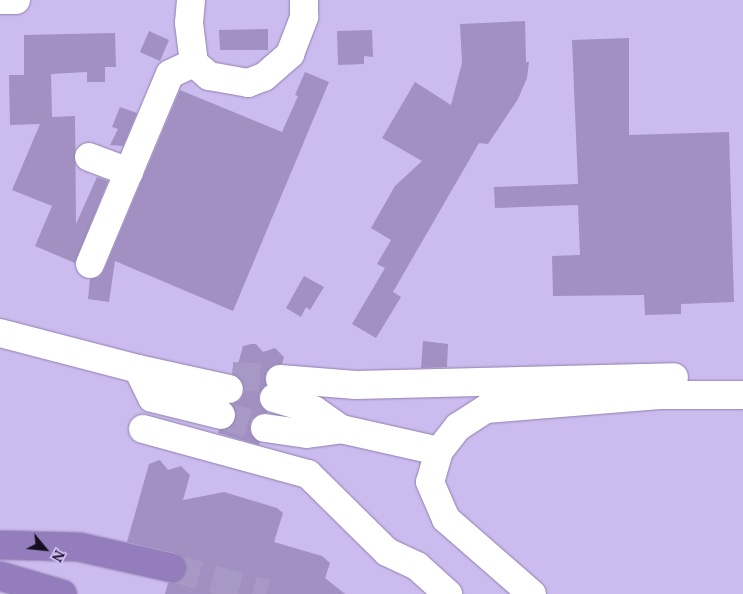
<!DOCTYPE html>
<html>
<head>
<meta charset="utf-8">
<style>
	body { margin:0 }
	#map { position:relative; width:743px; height:594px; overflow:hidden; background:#cbe; font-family:"PT Serif",serif }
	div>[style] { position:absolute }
	.building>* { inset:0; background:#a190c1 }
	.minor-tunnel>* { height:28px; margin-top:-14px; transform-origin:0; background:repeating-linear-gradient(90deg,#a798c5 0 28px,transparent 0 42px) }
	.highway-tunnel>* { height:28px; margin-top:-14px; transform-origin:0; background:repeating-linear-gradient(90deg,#a798c5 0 28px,transparent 0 42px) }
	.roads { filter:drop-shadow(0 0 1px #9181b0) drop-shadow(0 0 1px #9181b0) }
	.minor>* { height:28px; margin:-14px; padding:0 14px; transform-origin:14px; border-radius:14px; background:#fff }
	.highway>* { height:28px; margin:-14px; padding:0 14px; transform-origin:14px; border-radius:14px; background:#937dbc }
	span { translate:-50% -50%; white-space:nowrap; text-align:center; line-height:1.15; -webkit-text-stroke:4.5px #cbe; paint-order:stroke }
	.north { position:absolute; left:20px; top:524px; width:50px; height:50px; -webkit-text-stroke:4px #cbe; paint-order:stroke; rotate:118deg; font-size:14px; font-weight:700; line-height:20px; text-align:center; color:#150e20 }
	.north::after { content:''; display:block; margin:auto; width:18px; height:22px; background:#150e20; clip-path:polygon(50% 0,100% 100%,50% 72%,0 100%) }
</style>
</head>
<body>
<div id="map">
	<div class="building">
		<i style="clip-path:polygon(525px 21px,526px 62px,529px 62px,527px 78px,518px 99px,488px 144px,479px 143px,393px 292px,401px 297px,376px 338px,352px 324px,385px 268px,377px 264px,391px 240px,371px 228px,395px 186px,422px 161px,382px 138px,415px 82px,451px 105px,462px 63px,460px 24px)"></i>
		<i style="clip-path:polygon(268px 29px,268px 50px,220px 50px,219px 30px)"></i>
		<i style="clip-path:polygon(372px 30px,373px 57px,364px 56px,364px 64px,338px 65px,337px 31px)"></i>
		<i style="clip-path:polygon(149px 31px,169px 40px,160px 61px,140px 52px)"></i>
		<i style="clip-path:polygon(115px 33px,116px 67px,105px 67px,105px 82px,87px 82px,87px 72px,51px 74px,52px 117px,75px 116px,76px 224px,97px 177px,108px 181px,75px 263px,35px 246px,52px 206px,12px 190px,40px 124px,10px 125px,9px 75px,24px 75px,24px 35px)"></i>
		<i style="clip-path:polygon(629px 38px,629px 135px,729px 132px,734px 302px,681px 304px,681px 314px,645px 315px,644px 295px,553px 296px,552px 256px,580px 255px,578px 205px,495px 208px,494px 187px,578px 184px,572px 40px)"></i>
		<i style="clip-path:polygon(305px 72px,329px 82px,233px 311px,115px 261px,109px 302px,88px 299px,90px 279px,99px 277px,104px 270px,180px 90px,282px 132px,298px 96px,295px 95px)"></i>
		<i style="clip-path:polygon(120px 107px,137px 113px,123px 146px,110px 145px,118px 129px,112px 127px)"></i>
		<i style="clip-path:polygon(304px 276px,324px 287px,310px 310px,306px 307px,301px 317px,286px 308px)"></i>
		<i style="clip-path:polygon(423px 341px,448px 344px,447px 367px,421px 368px)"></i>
		<i style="clip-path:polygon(251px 344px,256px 344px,263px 352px,275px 348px,284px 357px,282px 364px,274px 365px,267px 371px,265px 377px,266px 385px,259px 394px,259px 402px,268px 413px,259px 414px,252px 419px,250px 425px,251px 434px,260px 442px,259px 445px,218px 433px,219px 430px,232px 426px,236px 419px,236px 411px,232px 404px,240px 400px,244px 392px,244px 384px,235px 375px,243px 346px)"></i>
		<i style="clip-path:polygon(160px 460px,168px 470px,181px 466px,190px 475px,183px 500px,224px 492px,277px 508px,283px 513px,274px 542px,322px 556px,330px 563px,325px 578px,345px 594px,165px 594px,168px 583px,177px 583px,184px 578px,187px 572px,187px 564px,183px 557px,175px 553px,127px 542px,149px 464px)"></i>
	</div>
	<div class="minor-tunnel">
		<i style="left:232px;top:376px;width:48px;rotate:3.6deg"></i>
		<i style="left:221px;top:415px;width:46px;rotate:16.5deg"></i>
	</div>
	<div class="highway-tunnel">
		<i style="left:172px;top:568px;width:98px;rotate:15.3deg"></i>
	</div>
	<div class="roads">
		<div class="minor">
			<i style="left:0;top:0;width:16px"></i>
			<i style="left:191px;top:0;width:23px;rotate:95deg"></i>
			<i style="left:189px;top:23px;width:40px;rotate:82.9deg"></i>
			<i style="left:194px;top:63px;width:20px;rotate:41deg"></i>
			<i style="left:209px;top:76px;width:40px;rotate:10deg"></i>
			<i style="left:248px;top:83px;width:17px;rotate:-21deg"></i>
			<i style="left:264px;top:77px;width:35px;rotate:-41deg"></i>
			<i style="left:290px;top:54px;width:40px;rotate:-69deg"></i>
			<i style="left:304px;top:17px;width:17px;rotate:-90deg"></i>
			<i style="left:89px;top:157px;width:43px;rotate:20.6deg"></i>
			<i style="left:90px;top:264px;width:206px;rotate:-67.2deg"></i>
			<i style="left:170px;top:74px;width:26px;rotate:-25deg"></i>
			<i style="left:0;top:333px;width:143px;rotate:14.6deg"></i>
			<i style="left:138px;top:369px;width:93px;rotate:12.4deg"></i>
			<i style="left:138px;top:369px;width:32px;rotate:64deg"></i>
			<i style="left:152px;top:398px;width:71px;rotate:13.8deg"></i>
			<i style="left:280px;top:379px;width:76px;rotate:4.5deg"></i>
			<i style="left:356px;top:385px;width:318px;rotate:-1.4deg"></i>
			<i style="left:274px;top:398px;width:42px;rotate:16.7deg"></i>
			<i style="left:314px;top:410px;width:33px;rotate:35deg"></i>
			<i style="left:341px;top:429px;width:100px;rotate:12.7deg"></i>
			<i style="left:439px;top:451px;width:31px;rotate:-52deg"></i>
			<i style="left:458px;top:427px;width:33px;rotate:-33deg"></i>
			<i style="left:486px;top:409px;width:174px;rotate:-4.6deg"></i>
			<i style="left:659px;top:395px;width:84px"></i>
			<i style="left:265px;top:428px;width:42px;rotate:8.1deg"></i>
			<i style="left:307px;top:434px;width:34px;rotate:-8deg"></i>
			<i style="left:143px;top:429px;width:171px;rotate:15.3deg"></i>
			<i style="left:308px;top:474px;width:111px;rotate:44.6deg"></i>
			<i style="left:387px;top:552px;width:33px;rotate:25deg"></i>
			<i style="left:417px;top:566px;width:42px;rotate:42.1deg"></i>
			<i style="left:439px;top:451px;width:32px;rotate:106deg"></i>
			<i style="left:430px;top:482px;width:40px;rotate:66.6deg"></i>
			<i style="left:446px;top:519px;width:114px;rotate:41.1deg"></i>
		</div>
		<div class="highway">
			<i style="left:0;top:545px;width:79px;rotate:1.5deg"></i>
			<i style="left:79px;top:547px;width:95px;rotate:12.7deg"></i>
			<i style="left:0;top:576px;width:65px;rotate:16.2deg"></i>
		</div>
	</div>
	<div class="north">N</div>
</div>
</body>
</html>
